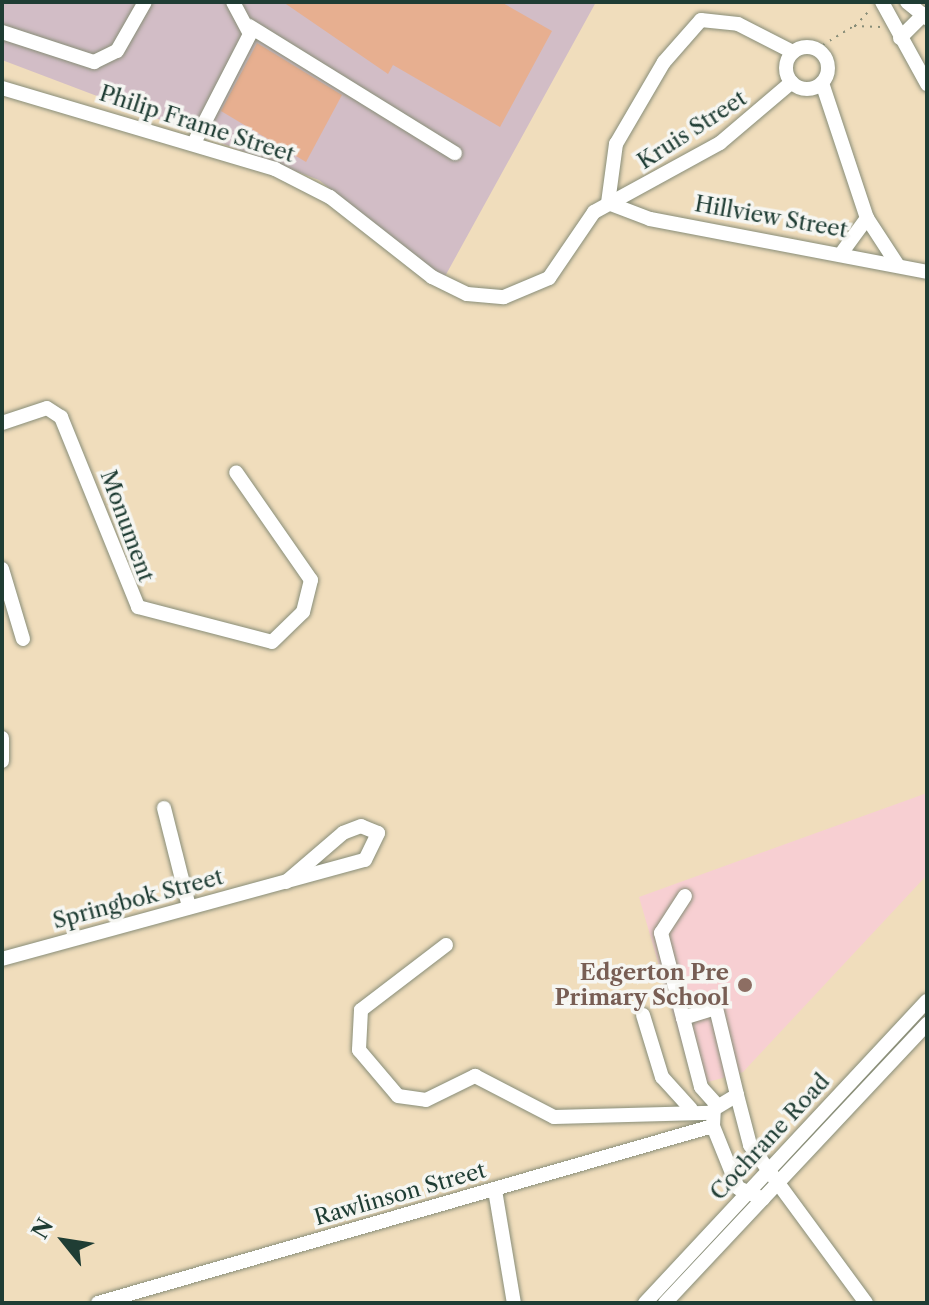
<!DOCTYPE html>
<html>
<head>
<meta charset="utf-8">
<style>
	body { margin:0 }
	#map { position:relative; width:929px; height:1305px; overflow:hidden; background:#f0ddbc; font-family:"Libre Caslon Text",serif }
	div>[style] { position:absolute }
	.built>* { inset:0; background:#f7cfd2 }
	.industrial>* { inset:0; background:#d2bdc6 }
	.building>* { inset:0; background:#e7af90 }
	.path>* { height:2px; margin-top:-1px; transform-origin:0; background:repeating-linear-gradient(90deg,#888d78 0 2px,transparent 0 8px) }
	.roads { filter:drop-shadow(0 0 2px #888d78) drop-shadow(0 0 2px #888d78) }
	.minor>* { height:14px; margin:-7px; padding:0 7px; transform-origin:7px; border-radius:7px; background:#fff }
	.minor>.ring { margin:-7px; padding:0; box-sizing:content-box; background:none; border:14px solid #fff; border-radius:50% }
	.dots>* { width:22px; height:22px; translate:-50% -50%; box-sizing:border-box; border:4px solid #f6f6f2; border-radius:50% }
	span { translate:-50% -50%; white-space:nowrap; text-align:center; line-height:1.15; -webkit-text-stroke:7px #f6f6f2; paint-order:stroke }
	.street-label { font-size:22px; color:#1f3d34 }
	.education-label { font-size:22px; color:#785e54; font-weight:700 }
	.right { translate:-100% -50%; text-align:right }
	.frame { position:absolute; inset:0; border:4px solid #1f3d34; pointer-events:none }
	.north { position:absolute; left:24px; top:1201px; width:80px; height:80px; -webkit-text-stroke:6px #f6f6f2; paint-order:stroke; rotate:300deg; font-size:22px; font-weight:700; line-height:32px; text-align:center; color:#1f3d34 }
	.north::after { content:''; display:block; margin:auto; width:28px; height:36px; background:#1f3d34; clip-path:polygon(50% 0,100% 100%,50% 72%,0 100%) }
</style>
</head>
<body>
<div id="map">
	<div class="built">
		<i style="clip-path:polygon(927px 793px,927px 875px,743px 1072px,694px 1086px,639px 897px)"></i>
	</div>
	<div class="industrial">
		<i style="clip-path:polygon(2px 2px,596px 2px,443px 280px,319px 180px,2px 60px)"></i>
	</div>
	<div class="building">
		<i style="clip-path:polygon(283px 2px,501px 2px,552px 31px,500px 127px,393px 65px,388px 74px)"></i>
		<i style="clip-path:polygon(257px 43px,342px 95px,306px 162px,221px 111px)"></i>
	</div>
	<div class="path">
		<i style="left:855px;top:26px;width:22px;rotate:-47deg"></i>
		<i style="left:816px;top:49px;width:44px;rotate:-31.2deg"></i>
		<i style="left:854px;top:26px;width:27px;rotate:2deg"></i>
	</div>
	<div class="roads">
		<div class="minor">
			<i style="left:882px;top:2px;width:94px;rotate:61.2deg"></i>
			<i style="left:907px;top:2px;width:26px;rotate:39deg"></i>
			<i style="left:249px;top:26px;width:242px;rotate:31.7deg"></i>
			<i style="left:2px;top:32px;width:97px;rotate:18.1deg"></i>
			<i style="left:94px;top:62px;width:25px;rotate:-26deg"></i>
			<i style="left:117px;top:51px;width:56px;rotate:-60.3deg"></i>
			<i style="left:900px;top:38px;width:34px;rotate:-45deg"></i>
			<i class="ring" style="left:786px;top:47px;width:28px;height:28px"></i>
			<i style="left:822px;top:83px;width:142px;rotate:71.6deg"></i>
			<i style="left:867px;top:218px;width:55px;rotate:56.9deg"></i>
			<i style="left:2px;top:88px;width:285px;rotate:16.5deg"></i>
			<i style="left:275px;top:169px;width:62px;rotate:27deg"></i>
			<i style="left:330px;top:197px;width:130px;rotate:38.1deg"></i>
			<i style="left:432px;top:277px;width:39px;rotate:26deg"></i>
			<i style="left:467px;top:294px;width:37px;rotate:5deg"></i>
			<i style="left:504px;top:297px;width:49px;rotate:-22.9deg"></i>
			<i style="left:549px;top:278px;width:80px;rotate:-55.7deg"></i>
			<i style="left:594px;top:212px;width:144px;rotate:-28.7deg"></i>
			<i style="left:720px;top:143px;width:94px;rotate:-40.3deg"></i>
			<i style="left:194px;top:143px;width:123px;rotate:-62.8deg"></i>
			<i style="left:250px;top:34px;width:36px;rotate:-118deg"></i>
			<i style="left:608px;top:203px;width:45px;rotate:20.9deg"></i>
			<i style="left:650px;top:219px;width:282px;rotate:10.8deg"></i>
			<i style="left:608px;top:203px;width:60px;rotate:-82.3deg"></i>
			<i style="left:616px;top:144px;width:95px;rotate:-59.7deg"></i>
			<i style="left:664px;top:62px;width:56px;rotate:-48.6deg"></i>
			<i style="left:701px;top:20px;width:37px;rotate:6deg"></i>
			<i style="left:738px;top:24px;width:62px;rotate:27deg"></i>
			<i style="left:843px;top:251px;width:41px;rotate:-54deg"></i>
			<i style="left:2px;top:423px;width:47px;rotate:-18.4deg"></i>
			<i style="left:47px;top:408px;width:17px;rotate:33deg"></i>
			<i style="left:61px;top:417px;width:205px;rotate:67.9deg"></i>
			<i style="left:138px;top:607px;width:138px;rotate:14.6deg"></i>
			<i style="left:272px;top:642px;width:43px;rotate:-44.1deg"></i>
			<i style="left:303px;top:612px;width:33px;rotate:-76deg"></i>
			<i style="left:311px;top:580px;width:131px;rotate:-124.8deg"></i>
			<i style="left:2px;top:569px;width:73px;rotate:73.3deg"></i>
			<i style="left:2px;top:738px;width:23px;rotate:90deg"></i>
			<i style="left:164px;top:808px;width:102px;rotate:75.8deg"></i>
			<i style="left:446px;top:945px;width:107px;rotate:142.6deg"></i>
			<i style="left:361px;top:1010px;width:40px;rotate:92.9deg"></i>
			<i style="left:359px;top:1050px;width:60px;rotate:49.7deg"></i>
			<i style="left:398px;top:1096px;width:28px;rotate:8deg"></i>
			<i style="left:426px;top:1100px;width:55px;rotate:-26.1deg"></i>
			<i style="left:475px;top:1076px;width:89px;rotate:27.4deg"></i>
			<i style="left:554px;top:1117px;width:158px;rotate:-1.5deg"></i>
			<i style="left:2px;top:959px;width:376px;rotate:-15.3deg"></i>
			<i style="left:365px;top:860px;width:30px;rotate:-64deg"></i>
			<i style="left:378px;top:833px;width:18px;rotate:-158deg"></i>
			<i style="left:361px;top:826px;width:19px;rotate:159deg"></i>
			<i style="left:343px;top:833px;width:75px;rotate:139.3deg"></i>
			<i style="left:643px;top:1015px;width:65px;rotate:73deg"></i>
			<i style="left:662px;top:1077px;width:43px;rotate:47.8deg"></i>
			<i style="left:683px;top:1018px;width:88px;rotate:-104.5deg"></i>
			<i style="left:661px;top:933px;width:44px;rotate:-57deg"></i>
			<i style="left:717px;top:1105px;width:24px;rotate:-132deg"></i>
			<i style="left:701px;top:1087px;width:71px;rotate:-104.6deg"></i>
			<i style="left:683px;top:1018px;width:34px;rotate:-17deg"></i>
			<i style="left:716px;top:1008px;width:89px;rotate:76.4deg"></i>
			<i style="left:495px;top:1190px;width:115px;rotate:80.5deg"></i>
			<i style="left:763px;top:1199px;width:27px;rotate:-156deg"></i>
			<i style="left:738px;top:1188px;width:67px;rotate:-112deg"></i>
			<i style="left:713px;top:1126px;width:17px;rotate:-87deg"></i>
			<i style="left:714px;top:1109px;width:27px;rotate:-31deg"></i>
			<i style="left:737px;top:1095px;width:52px;rotate:75.4deg"></i>
			<i style="left:750px;top:1145px;width:196px;rotate:53.7deg"></i>
			<i style="left:98px;top:1303px;width:640px;rotate:-16.06deg"></i>
			<i style="left:645px;top:1303px;width:413px;rotate:-47deg"></i>
			<i style="left:665px;top:1303px;width:383px;rotate:-46.8deg"></i>
		</div>
	</div>
	<div class="dots">
		<i style="left:745px;top:985px;background:#8d6e63"></i>
	</div>
	<div class="street-label">
		<span style="left:197px;top:124px;rotate:18deg">Philip Frame Street</span>
		<span style="left:692px;top:130px;rotate:-33deg">Kruis Street</span>
		<span style="left:771px;top:217px;rotate:10deg">Hillview Street</span>
		<span style="left:127px;top:526px;rotate:70deg">Monument</span>
		<span style="left:138px;top:899px;rotate:-15deg">Springbok Street</span>
		<span style="left:770px;top:1137px;rotate:-47deg">Cochrane Road</span>
		<span style="left:400px;top:1194px;rotate:-16deg">Rawlinson Street</span>
	</div>
	<div class="education-label">
		<span class="right" style="left:729px;top:985px">Edgerton Pre<br>Primary School</span>
	</div>
	<div class="frame"></div>
	<div class="north">N</div>
</div>
</body>
</html>
